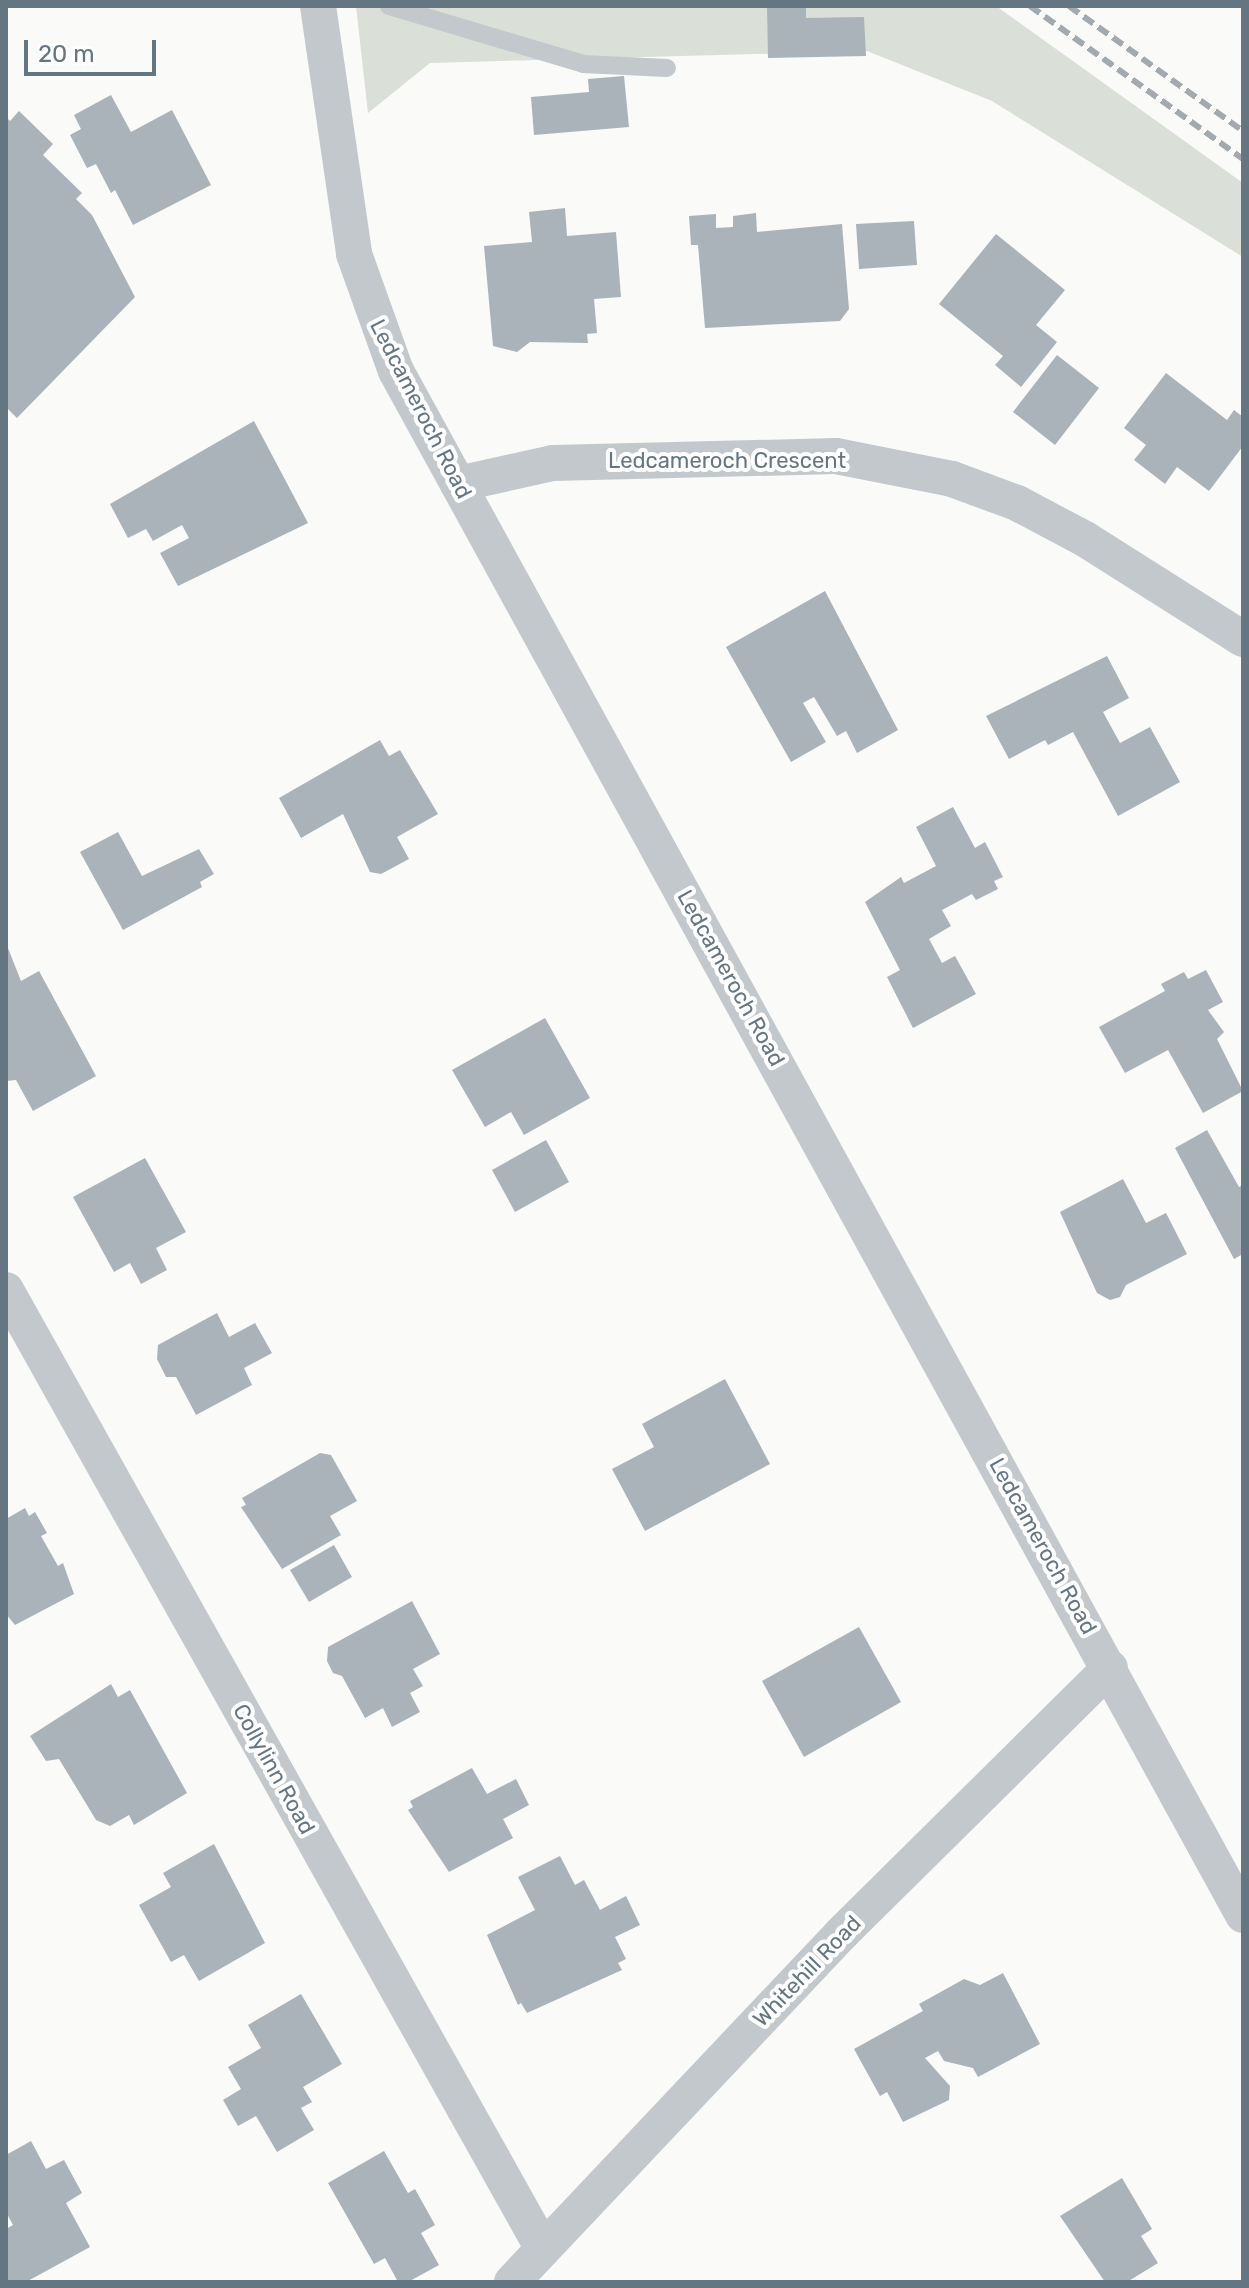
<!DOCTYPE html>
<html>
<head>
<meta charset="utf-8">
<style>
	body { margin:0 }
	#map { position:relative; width:1249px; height:2288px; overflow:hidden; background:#fafaf8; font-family:Rubik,sans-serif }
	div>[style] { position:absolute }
	.green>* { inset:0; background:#dadfd7 }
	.building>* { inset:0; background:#aab3b9 }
	.lane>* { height:18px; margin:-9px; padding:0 9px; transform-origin:9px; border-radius:9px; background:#c3c8cc }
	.street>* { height:36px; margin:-18px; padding:0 18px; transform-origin:18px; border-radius:18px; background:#c3c8cc }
	.rail>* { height:6px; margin-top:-3px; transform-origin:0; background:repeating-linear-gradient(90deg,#a2aab0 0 12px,transparent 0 18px) }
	span { translate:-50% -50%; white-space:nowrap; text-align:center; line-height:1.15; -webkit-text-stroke:8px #fff; paint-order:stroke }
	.street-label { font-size:22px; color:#657683 }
	.frame { position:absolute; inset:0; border:8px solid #657683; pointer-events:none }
	.scale { position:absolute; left:24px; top:40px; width:132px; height:36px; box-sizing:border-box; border:4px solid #657683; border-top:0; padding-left:10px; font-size:24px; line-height:28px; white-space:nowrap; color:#657683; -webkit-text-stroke:6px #fff; paint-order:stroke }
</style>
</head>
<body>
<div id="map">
	<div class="green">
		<i style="clip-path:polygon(356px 6px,996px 6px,1243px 183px,1243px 257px,992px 101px,867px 51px,430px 63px,368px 113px)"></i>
	</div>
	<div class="building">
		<i style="clip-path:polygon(767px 6px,806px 6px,806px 18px,864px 17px,866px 56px,768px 58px)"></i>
		<i style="clip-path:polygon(624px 76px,629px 127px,534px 135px,531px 97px,589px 92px,588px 79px)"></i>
		<i style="clip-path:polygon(111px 95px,131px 132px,172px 110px,211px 185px,133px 225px,115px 190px,111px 193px,96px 164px,87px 168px,70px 135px,81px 129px,74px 115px)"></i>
		<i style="clip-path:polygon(19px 111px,53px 144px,43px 155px,82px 193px,76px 199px,92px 215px,135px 297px,17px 418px,6px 407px,6px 117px,10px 121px)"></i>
		<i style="clip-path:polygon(565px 208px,567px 236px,616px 232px,621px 297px,594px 299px,597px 333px,587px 334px,588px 343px,530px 342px,517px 352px,493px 346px,484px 246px,532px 242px,529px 212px)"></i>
		<i style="clip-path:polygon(756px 213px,757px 232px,842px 224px,849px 309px,840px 321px,705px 328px,698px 245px,691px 245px,689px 216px,716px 214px,716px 228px,733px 227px,733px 216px)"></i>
		<i style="clip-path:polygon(914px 221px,917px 265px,859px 269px,856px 224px)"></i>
		<i style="clip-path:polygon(996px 234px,1065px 290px,1036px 325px,1057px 342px,1021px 387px,995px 365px,1003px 356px,939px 304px)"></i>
		<i style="clip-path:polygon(1057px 355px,1099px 388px,1055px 445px,1013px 412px)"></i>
		<i style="clip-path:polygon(1166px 373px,1227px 420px,1234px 410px,1243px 417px,1243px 446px,1209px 491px,1177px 467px,1165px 484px,1134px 460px,1146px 445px,1124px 428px)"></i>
		<i style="clip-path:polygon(254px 421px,308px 523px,178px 586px,160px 553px,189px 538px,182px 525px,153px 541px,146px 529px,128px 538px,110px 504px)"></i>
		<i style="clip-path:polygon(825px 591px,898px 730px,857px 753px,846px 731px,837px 736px,814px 697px,803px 703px,826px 742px,791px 762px,726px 647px)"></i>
		<i style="clip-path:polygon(1107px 656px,1129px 698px,1103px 712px,1120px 743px,1150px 727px,1180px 782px,1118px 816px,1073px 732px,1048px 745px,1045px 740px,1009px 759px,986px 716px)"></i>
		<i style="clip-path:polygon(380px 740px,389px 756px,400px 750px,438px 814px,397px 837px,409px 859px,381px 874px,370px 872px,343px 814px,301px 838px,279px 798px)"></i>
		<i style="clip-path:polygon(953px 807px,975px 848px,985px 842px,1003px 877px,994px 881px,998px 889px,976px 900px,972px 894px,942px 910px,951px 926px,929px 939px,942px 963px,955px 956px,976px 994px,913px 1028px,887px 977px,900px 970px,865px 902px,901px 877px,904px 883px,936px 866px,916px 827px)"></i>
		<i style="clip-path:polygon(118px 832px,142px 876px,199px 849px,214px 874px,200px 882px,202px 887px,123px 930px,80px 852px)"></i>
		<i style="clip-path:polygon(6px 943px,21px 981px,39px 971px,96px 1076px,33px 1111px,16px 1080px,6px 1081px)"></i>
		<i style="clip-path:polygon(1206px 970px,1223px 1002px,1208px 1010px,1224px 1032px,1217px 1039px,1243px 1091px,1203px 1113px,1168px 1050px,1125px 1073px,1099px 1027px,1165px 991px,1161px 984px,1184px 972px,1188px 979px)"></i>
		<i style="clip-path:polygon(545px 1018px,590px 1098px,524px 1135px,511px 1112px,485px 1127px,452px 1070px)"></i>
		<i style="clip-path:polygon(1207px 1130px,1239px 1187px,1243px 1185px,1243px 1254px,1234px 1259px,1175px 1148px)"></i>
		<i style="clip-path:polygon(546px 1140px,569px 1182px,515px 1212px,492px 1170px)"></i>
		<i style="clip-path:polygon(145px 1158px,186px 1232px,156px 1248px,167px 1270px,141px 1284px,130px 1263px,114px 1272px,73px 1197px)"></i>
		<i style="clip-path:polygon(1123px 1179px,1146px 1223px,1166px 1213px,1187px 1254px,1126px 1285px,1120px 1297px,1110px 1300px,1097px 1293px,1060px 1212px)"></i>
		<i style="clip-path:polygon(217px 1313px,229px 1337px,255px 1323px,272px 1353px,244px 1368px,252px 1385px,196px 1415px,176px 1377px,166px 1377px,157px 1359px,158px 1345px)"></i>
		<i style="clip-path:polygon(725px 1379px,770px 1464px,645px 1531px,612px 1469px,654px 1447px,642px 1424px)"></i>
		<i style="clip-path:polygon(320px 1453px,331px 1455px,357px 1501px,330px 1516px,341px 1535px,282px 1569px,241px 1507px,246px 1505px,242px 1498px)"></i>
		<i style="clip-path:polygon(25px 1508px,29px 1516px,35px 1512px,47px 1533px,41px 1536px,58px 1566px,63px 1563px,74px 1594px,15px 1625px,6px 1614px,6px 1519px)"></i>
		<i style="clip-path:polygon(334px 1545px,352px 1577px,309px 1602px,290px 1570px)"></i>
		<i style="clip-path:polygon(412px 1601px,440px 1654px,413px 1669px,423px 1686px,410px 1693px,420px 1712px,392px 1727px,383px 1708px,365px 1718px,342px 1676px,333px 1673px,327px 1661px,328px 1647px)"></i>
		<i style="clip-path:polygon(859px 1627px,901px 1702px,804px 1757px,762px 1681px)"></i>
		<i style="clip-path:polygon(111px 1684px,118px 1697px,130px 1690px,187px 1793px,134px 1825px,129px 1815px,110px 1826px,96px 1820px,59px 1759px,46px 1761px,30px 1736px)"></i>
		<i style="clip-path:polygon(472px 1768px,487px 1794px,516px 1779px,529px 1805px,503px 1819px,513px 1838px,449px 1872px,408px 1810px,413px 1807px,410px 1801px)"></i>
		<i style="clip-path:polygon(214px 1844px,265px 1943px,199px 1981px,184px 1955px,171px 1962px,139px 1905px,171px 1887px,163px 1873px)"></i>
		<i style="clip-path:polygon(560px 1856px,575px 1885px,584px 1880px,600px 1910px,626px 1896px,640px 1925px,615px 1937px,626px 1959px,618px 1963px,622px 1970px,527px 2013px,521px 2003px,518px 2005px,487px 1935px,535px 1910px,518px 1877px)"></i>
		<i style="clip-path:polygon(1003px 1973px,1040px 2044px,978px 2077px,973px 2068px,944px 2061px,938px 2051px,925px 2058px,950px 2086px,949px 2100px,903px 2122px,887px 2092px,880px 2096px,854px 2049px,923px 2011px,919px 2004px,964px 1979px,980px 1985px)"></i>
		<i style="clip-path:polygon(301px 1994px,342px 2064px,303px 2087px,312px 2102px,301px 2108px,314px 2130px,277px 2152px,256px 2116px,238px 2126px,223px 2100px,241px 2089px,228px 2067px,261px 2048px,248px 2025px)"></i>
		<i style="clip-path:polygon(31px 2141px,46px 2169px,64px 2160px,82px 2193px,66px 2203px,90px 2247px,26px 2282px,6px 2282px,6px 2229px,13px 2225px,6px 2212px,6px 2155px)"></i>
		<i style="clip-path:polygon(384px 2151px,408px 2193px,415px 2189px,435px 2225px,421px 2233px,439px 2265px,408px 2282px,398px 2282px,385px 2258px,374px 2264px,328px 2183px)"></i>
		<i style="clip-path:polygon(1122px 2178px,1152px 2229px,1141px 2236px,1158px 2263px,1127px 2282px,1105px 2282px,1060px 2216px)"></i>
	</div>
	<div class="lane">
		<i style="left:389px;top:6px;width:202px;rotate:16.6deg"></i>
		<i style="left:583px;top:64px;width:84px;rotate:2.7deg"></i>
	</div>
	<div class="street">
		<i style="left:318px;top:6px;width:251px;rotate:81.7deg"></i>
		<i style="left:354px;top:254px;width:124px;rotate:70.3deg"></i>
		<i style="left:396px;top:371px;width:1761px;rotate:61.25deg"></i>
		<i style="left:458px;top:484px;width:97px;rotate:-12.5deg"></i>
		<i style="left:553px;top:463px;width:283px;rotate:-1.4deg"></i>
		<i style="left:836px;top:456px;width:118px;rotate:11.2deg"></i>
		<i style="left:952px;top:479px;width:69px;rotate:20.3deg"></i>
		<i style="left:1017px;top:503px;width:77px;rotate:27.9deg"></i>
		<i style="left:1085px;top:539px;width:187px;rotate:32.3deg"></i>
		<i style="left:6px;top:1290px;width:1099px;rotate:60.75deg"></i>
		<i style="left:512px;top:2282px;width:480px;rotate:-46.6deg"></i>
		<i style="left:842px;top:1933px;width:377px;rotate:-44.7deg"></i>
	</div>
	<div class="rail">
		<i style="left:1030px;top:6px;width:262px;rotate:35.7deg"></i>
		<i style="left:1069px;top:6px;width:214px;rotate:35.7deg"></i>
	</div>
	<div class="street-label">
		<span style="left:421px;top:409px;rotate:63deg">Ledcameroch Road</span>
		<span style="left:727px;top:461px">Ledcameroch Crescent</span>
		<span style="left:731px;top:978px;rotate:61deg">Ledcameroch Road</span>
		<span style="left:1043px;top:1546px;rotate:61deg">Ledcameroch Road</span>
		<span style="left:274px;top:1769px;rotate:61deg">Collylinn Road</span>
		<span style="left:807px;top:1971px;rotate:-46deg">Whitehill Road</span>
	</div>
	<div class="frame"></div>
	<div class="scale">20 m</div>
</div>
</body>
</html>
